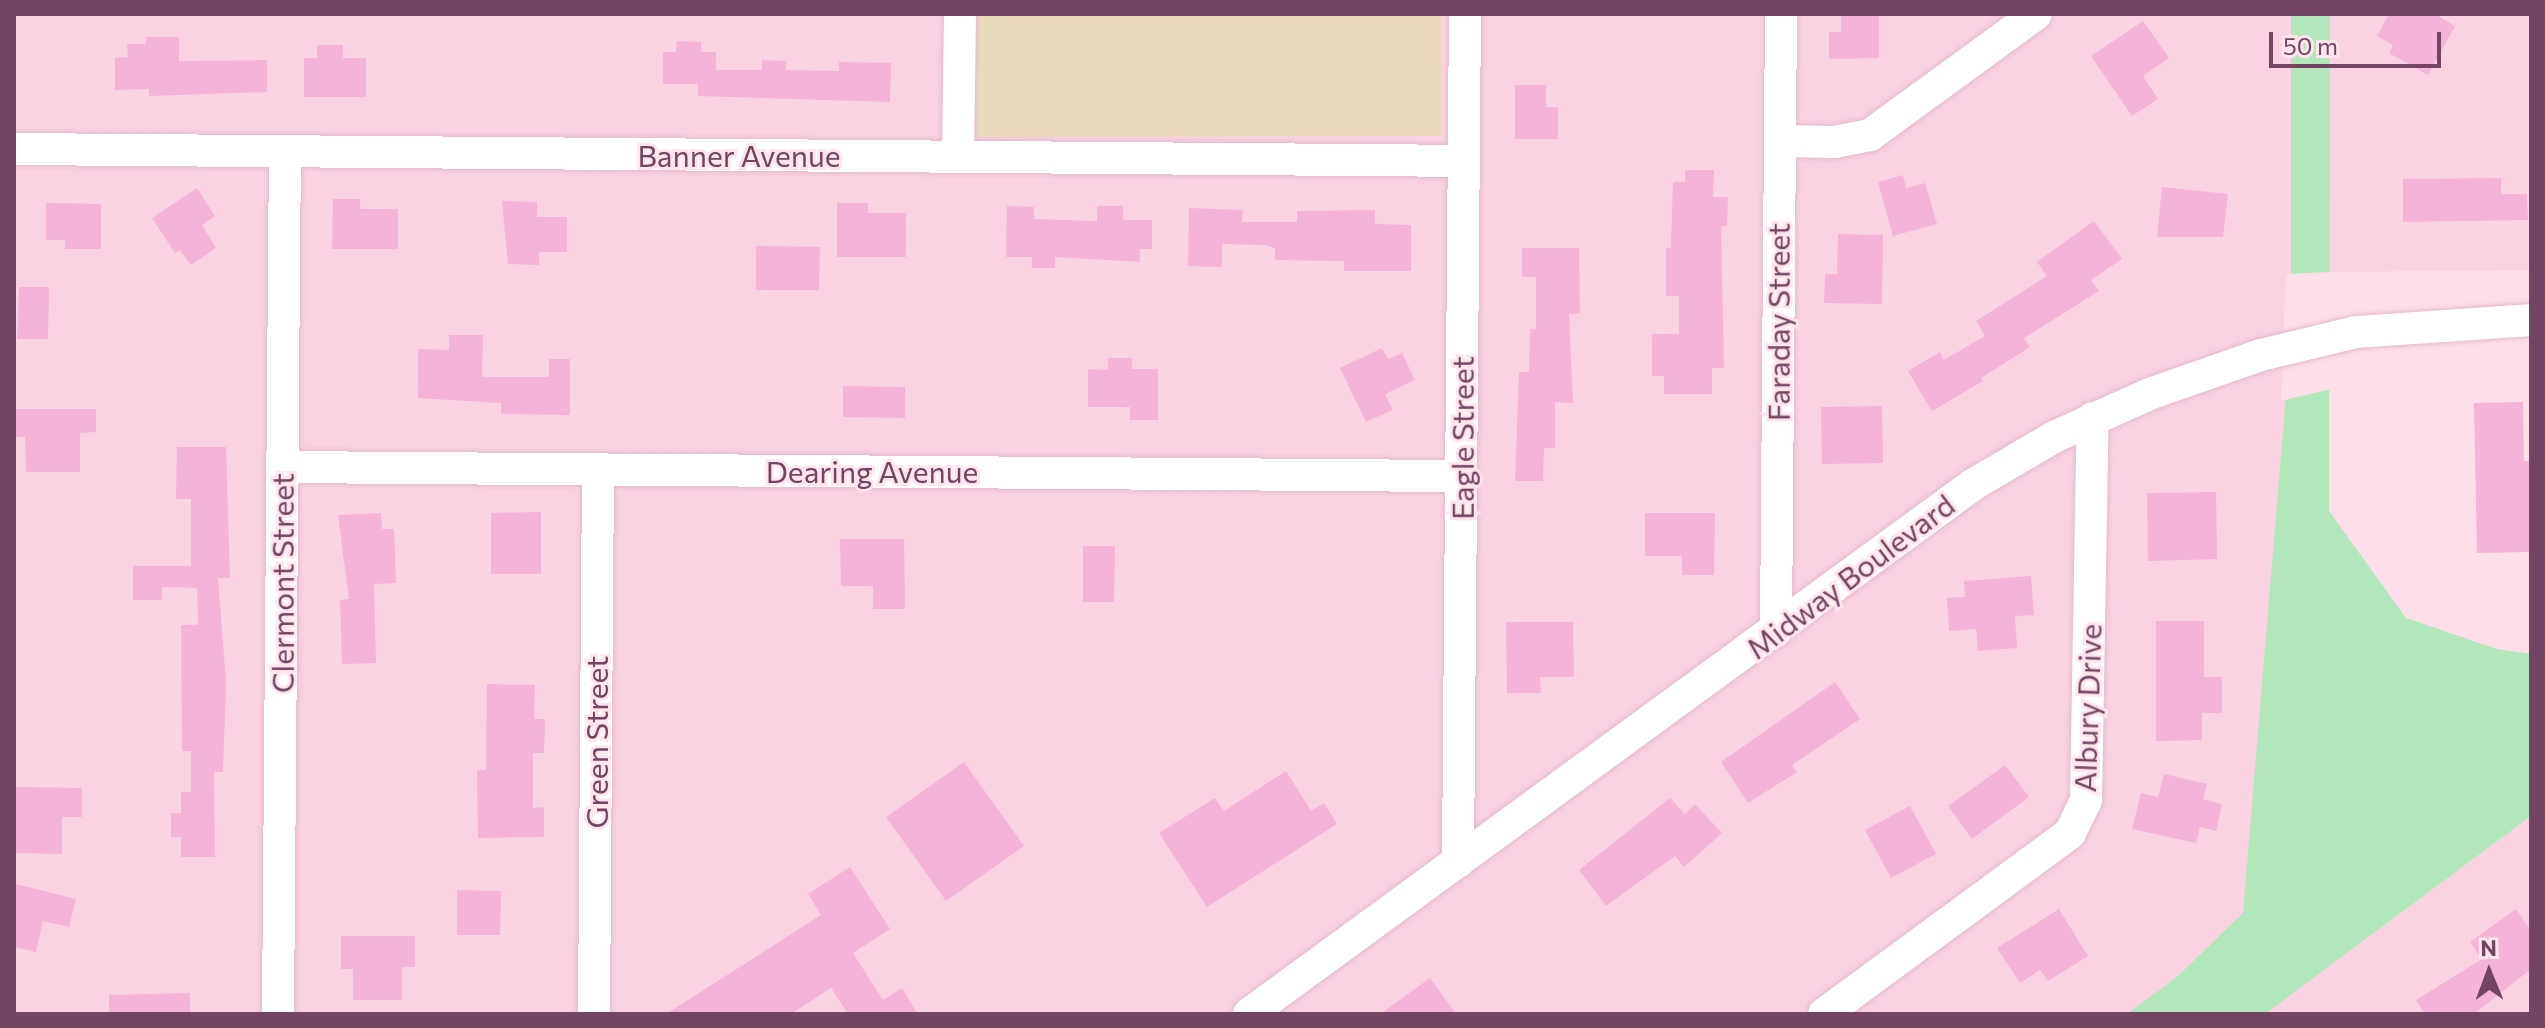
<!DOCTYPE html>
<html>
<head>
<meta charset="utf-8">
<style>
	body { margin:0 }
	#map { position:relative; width:2545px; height:1028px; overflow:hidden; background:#fedee9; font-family:Commissioner,sans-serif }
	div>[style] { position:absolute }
	.residential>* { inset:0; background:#fad2e2 }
	.green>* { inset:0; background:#ebdabc }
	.water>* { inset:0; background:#b2e7bb }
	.pier>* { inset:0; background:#fedee9 }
	.building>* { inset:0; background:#f4b4d8 }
	.roads { filter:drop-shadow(0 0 2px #e2bacd) drop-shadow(0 0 2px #e2bacd) }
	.minor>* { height:32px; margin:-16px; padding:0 16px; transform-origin:16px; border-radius:16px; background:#fff }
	span { translate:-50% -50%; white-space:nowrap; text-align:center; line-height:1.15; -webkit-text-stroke:6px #ffe5ee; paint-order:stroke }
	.street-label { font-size:30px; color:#744562 }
	.frame { position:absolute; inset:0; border:16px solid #744562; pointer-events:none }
	.north { position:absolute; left:2449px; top:932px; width:80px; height:80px; -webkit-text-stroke:6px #ffe5ee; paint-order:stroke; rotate:359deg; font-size:22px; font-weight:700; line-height:32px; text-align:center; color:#744562 }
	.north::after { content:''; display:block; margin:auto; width:28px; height:36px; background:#744562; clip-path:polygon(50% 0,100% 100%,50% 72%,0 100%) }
	.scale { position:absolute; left:2269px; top:32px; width:172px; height:36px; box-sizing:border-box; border:4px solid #744562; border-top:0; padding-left:10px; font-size:24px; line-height:28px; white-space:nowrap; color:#744562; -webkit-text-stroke:6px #ffe5ee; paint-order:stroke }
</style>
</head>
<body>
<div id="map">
	<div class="residential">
		<i style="clip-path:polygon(14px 14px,973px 14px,1442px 136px,1442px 14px,2291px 14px,2291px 333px,2243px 913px,2178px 976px,2127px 1014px,14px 1014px)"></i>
		<i style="clip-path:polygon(2330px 14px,2531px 14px,2531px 270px,2327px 272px)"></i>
		<i style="clip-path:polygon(2531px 816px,2531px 1014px,2265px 1014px)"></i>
	</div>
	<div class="green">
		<i style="clip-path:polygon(973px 14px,1442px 14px,1442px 136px,973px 137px)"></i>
	</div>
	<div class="water">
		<i style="clip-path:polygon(2291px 14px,2330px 14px,2329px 511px,2406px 618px,2497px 649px,2531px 654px,2531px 816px,2265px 1014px,2127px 1014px,2178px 976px,2243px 913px,2291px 333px)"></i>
	</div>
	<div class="pier">
		<i style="clip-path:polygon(2331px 272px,2331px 389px,2281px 401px,2286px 274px)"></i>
	</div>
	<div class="building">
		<i style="clip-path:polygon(1841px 14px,1879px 14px,1879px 58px,1829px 59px,1829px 32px,1841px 32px)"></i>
		<i style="clip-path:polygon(2389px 14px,2435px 14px,2455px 26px,2428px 75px,2389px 53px,2393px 45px,2377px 36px)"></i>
		<i style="clip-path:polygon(2143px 21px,2169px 58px,2143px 76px,2158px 99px,2132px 116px,2091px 56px)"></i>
		<i style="clip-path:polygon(146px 37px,179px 37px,179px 61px,267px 60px,267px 92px,149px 96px,149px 89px,115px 90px,115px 58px,128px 57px,127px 44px,146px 44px)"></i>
		<i style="clip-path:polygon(677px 41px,701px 42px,701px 52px,716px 52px,716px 70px,762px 70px,762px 60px,786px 61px,786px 70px,839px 71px,839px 62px,891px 63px,890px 102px,698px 96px,698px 84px,663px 84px,663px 52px,676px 52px)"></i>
		<i style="clip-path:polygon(317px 45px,343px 45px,343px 58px,366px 58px,366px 97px,304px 97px,304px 58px,317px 58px)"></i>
		<i style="clip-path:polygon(1515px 85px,1546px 85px,1546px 107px,1558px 107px,1558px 139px,1515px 139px)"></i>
		<i style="clip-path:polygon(1685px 170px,1714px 170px,1713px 197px,1728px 197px,1727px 226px,1721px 226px,1724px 368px,1712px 368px,1712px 394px,1664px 394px,1664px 376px,1652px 376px,1652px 334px,1679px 334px,1679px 296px,1666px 296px,1666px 248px,1671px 248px,1673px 182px,1685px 182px)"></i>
		<i style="clip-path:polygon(1903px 175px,1906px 188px,1925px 183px,1937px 224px,1893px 236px,1878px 182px)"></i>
		<i style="clip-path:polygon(2501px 178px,2501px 194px,2527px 194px,2528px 220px,2403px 222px,2403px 179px)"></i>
		<i style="clip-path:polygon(2162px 187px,2228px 194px,2223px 237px,2157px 237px)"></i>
		<i style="clip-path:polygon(197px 188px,215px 216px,202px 225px,216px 248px,191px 265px,180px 250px,175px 253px,152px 218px)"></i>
		<i style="clip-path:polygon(333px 199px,360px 199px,360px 209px,398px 209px,398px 249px,332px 249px)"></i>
		<i style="clip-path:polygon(502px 201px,537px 202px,537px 217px,567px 217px,567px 252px,539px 252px,539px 265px,508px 264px)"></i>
		<i style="clip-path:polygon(46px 203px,101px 204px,101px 249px,65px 249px,65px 240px,46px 240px)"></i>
		<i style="clip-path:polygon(837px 203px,868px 203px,868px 213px,906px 213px,906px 257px,837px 257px)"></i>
		<i style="clip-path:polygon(1007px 206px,1034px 207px,1034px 219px,1097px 221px,1097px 206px,1123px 206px,1123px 220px,1152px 220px,1152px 249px,1140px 249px,1140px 262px,1055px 257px,1055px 268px,1032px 268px,1032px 257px,1006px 257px)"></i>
		<i style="clip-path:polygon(1189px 208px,1243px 210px,1242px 222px,1297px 222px,1297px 211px,1375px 210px,1375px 224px,1411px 225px,1411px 271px,1344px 271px,1344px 261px,1275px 260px,1275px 248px,1264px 245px,1222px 244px,1222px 267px,1188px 266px)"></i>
		<i style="clip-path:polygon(2094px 221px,2122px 259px,2091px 280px,2099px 291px,2024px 338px,2030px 347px,1981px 378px,1983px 381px,1932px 411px,1908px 371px,1940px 352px,1944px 360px,1985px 336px,1976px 321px,2047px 276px,2037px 262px)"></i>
		<i style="clip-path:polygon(1838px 234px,1883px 235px,1882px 304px,1824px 303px,1825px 274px,1837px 274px)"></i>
		<i style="clip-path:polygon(756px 246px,820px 247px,819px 290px,756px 290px)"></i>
		<i style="clip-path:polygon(1522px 248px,1579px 248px,1580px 313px,1569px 314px,1573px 403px,1555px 402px,1555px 448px,1544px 448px,1543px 481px,1515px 481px,1519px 372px,1529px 372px,1530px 329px,1536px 329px,1536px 277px,1522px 277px)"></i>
		<i style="clip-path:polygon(19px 287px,49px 287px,48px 339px,17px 339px)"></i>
		<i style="clip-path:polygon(449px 335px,483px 335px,482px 377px,549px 377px,549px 359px,570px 359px,570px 415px,501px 414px,501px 403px,418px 398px,418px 349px,449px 350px)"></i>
		<i style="clip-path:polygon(1382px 348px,1388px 359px,1402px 353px,1415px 380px,1385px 394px,1393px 410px,1366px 422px,1340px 368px)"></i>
		<i style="clip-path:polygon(1108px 358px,1132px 358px,1132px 369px,1158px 369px,1158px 420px,1130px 420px,1130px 407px,1088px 407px,1088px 369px,1108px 370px)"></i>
		<i style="clip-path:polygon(843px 386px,905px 387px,905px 418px,843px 417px)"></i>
		<i style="clip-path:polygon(2523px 402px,2524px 461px,2531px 461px,2531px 552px,2477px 553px,2474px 403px)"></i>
		<i style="clip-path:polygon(1882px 406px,1883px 463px,1822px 464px,1821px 407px)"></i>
		<i style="clip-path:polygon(16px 409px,96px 409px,96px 432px,80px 433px,80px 472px,26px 472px,25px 437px,16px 437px)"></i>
		<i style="clip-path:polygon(177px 447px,226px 447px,230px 578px,218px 578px,226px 682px,223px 772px,214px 772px,215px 857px,181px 857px,181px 837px,171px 837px,171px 813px,181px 813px,181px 792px,191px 792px,191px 751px,182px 751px,181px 625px,198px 625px,197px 588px,162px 587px,162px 600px,133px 600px,133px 566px,191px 566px,191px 499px,176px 499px)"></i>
		<i style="clip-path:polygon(2216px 492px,2217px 559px,2148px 561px,2147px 493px)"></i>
		<i style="clip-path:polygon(541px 512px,541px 574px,491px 574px,491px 513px)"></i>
		<i style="clip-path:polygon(381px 513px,382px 529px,394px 529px,396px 583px,374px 584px,376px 663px,342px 664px,340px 600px,349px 599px,338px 515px)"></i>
		<i style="clip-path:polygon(1645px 513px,1715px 513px,1714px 575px,1682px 575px,1682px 556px,1645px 556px)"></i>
		<i style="clip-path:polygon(840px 539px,904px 539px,905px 609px,873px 609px,873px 586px,841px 586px)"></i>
		<i style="clip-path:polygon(1083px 546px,1115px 546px,1114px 602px,1083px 602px)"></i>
		<i style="clip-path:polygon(2031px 576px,2034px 615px,2015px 616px,2017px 648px,1978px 651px,1976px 629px,1949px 631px,1947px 598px,1965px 597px,1964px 581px)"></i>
		<i style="clip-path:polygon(2156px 621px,2204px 621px,2204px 677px,2222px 677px,2222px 713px,2202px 713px,2202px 740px,2156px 741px)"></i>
		<i style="clip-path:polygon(1506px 622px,1573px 622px,1574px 677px,1540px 677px,1541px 693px,1507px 693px)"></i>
		<i style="clip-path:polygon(1835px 682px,1860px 719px,1792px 765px,1797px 772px,1748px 803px,1721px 762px)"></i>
		<i style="clip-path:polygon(487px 684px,535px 685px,534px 719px,545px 719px,544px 753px,533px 753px,533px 808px,544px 807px,544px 837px,478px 838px,477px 770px,486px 770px)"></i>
		<i style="clip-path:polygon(964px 762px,1024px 846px,946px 901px,886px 817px)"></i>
		<i style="clip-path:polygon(2005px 765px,2029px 797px,1972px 839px,1948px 806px)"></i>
		<i style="clip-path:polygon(1286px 771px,1311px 811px,1324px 803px,1337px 824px,1207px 907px,1159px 833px,1215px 798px,1224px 811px)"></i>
		<i style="clip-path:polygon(2164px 774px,2207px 784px,2203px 799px,2222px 804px,2216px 831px,2200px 827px,2196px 843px,2132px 829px,2141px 793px,2158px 797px)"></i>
		<i style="clip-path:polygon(16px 787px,82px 788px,82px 817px,62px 817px,62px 854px,16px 853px)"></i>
		<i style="clip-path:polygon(1670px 798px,1685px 814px,1695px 804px,1722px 833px,1684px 867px,1675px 856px,1606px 906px,1579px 870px)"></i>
		<i style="clip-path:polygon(1910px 806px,1936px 854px,1891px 878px,1865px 830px)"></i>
		<i style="clip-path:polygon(850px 867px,890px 929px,853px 953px,883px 1000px,902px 988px,918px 1014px,848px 1014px,831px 988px,791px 1014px,666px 1014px,821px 915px,808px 894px)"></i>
		<i style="clip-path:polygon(16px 884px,76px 899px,69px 927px,43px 921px,36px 952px,14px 947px)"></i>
		<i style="clip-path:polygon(457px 890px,501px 891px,500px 935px,457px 935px)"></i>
		<i style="clip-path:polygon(2059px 909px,2088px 956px,2048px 981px,2040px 970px,2020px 983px,1997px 948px)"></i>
		<i style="clip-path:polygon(2516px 909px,2531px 931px,2531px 969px,2474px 1014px,2425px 1014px,2416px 1000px,2482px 959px,2470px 942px)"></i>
		<i style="clip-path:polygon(341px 936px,415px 936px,415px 967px,402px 967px,402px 1000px,353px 1000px,353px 969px,341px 969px)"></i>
		<i style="clip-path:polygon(1430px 978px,1456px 1014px,1380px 1014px)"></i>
		<i style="clip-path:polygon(190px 993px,190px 1014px,109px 1014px,109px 995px)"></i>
	</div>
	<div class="roads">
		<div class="minor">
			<i style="left:1780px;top:141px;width:54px;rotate:1.1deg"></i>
			<i style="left:1834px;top:142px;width:37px;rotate:-11deg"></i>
			<i style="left:1870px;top:135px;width:205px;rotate:-36.1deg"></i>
			<i style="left:14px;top:149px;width:1450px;rotate:0.47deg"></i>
			<i style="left:958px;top:157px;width:143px;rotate:-89.2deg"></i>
			<i style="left:282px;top:467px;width:1179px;rotate:0.44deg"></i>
			<i style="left:1776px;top:631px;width:617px;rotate:-89.54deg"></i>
			<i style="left:1458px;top:862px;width:848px;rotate:-89.53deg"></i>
			<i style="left:278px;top:1014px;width:863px;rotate:-89.54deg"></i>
			<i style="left:594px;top:1014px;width:545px;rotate:-89.58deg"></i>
			<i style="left:1249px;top:1014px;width:898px;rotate:-36.17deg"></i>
			<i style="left:1974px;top:484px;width:93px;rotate:-30.4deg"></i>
			<i style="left:2054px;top:437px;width:107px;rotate:-24.2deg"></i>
			<i style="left:2152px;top:393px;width:115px;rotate:-19.2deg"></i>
			<i style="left:2261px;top:355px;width:98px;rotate:-13.6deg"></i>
			<i style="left:2356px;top:332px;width:175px;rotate:-3.9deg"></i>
			<i style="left:1824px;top:1014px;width:305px;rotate:-36.3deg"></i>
			<i style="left:2070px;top:833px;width:37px;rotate:-64deg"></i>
			<i style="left:2086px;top:800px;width:382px;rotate:-89deg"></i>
		</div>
	</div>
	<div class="street-label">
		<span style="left:739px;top:155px">Banner Avenue</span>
		<span style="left:1778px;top:322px;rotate:-90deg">Faraday Street</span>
		<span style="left:1462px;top:438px;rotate:-90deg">Eagle Street</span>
		<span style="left:872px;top:471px">Dearing Avenue</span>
		<span style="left:1850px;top:576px;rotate:-37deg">Midway Boulevard</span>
		<span style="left:282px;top:583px;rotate:-90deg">Clermont Street</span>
		<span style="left:2087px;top:708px;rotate:-88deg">Albury Drive</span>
		<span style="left:596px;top:742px;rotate:-90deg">Green Street</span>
	</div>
	<div class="frame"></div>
	<div class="north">N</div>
	<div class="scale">50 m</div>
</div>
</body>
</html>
